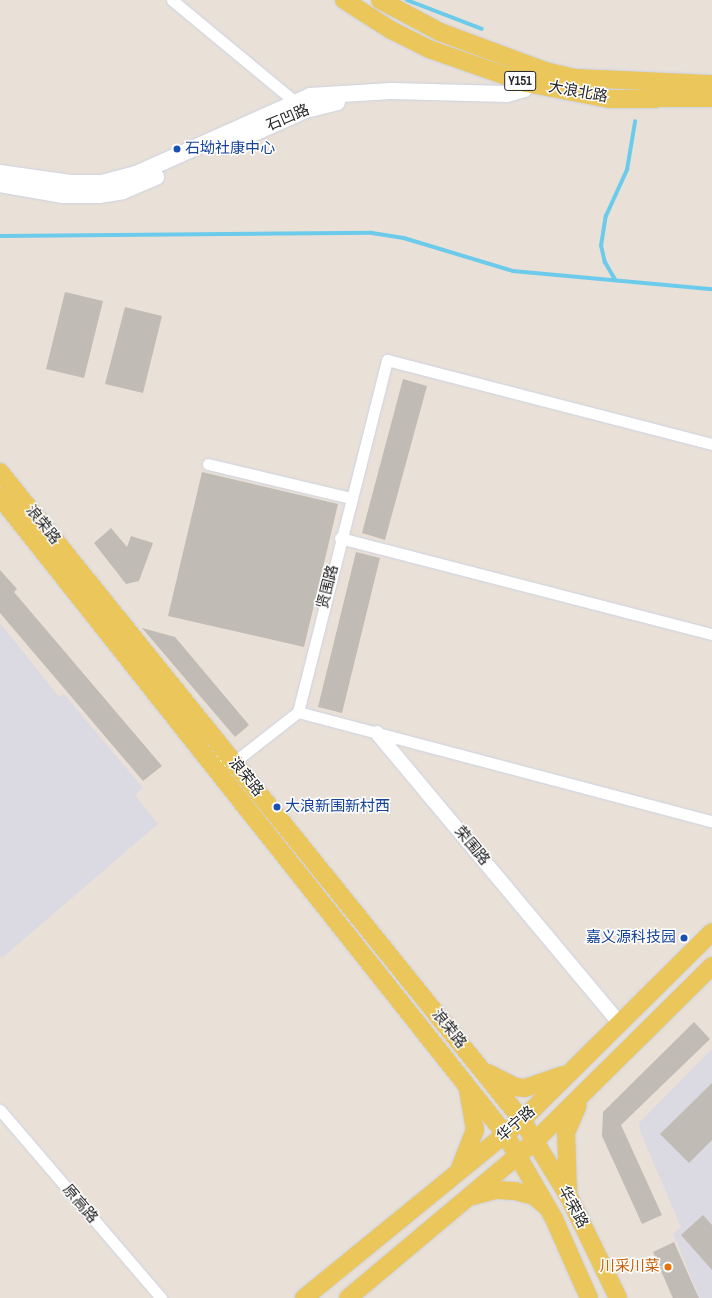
<!DOCTYPE html>
<html>
<head>
<meta charset="utf-8">
<style>
	body { margin:0 }
	#map { position:relative; width:712px; height:1298px; overflow:hidden; background:#e9e1d8; font-family:"Sofia Sans Condensed","Noto Sans SC",sans-serif }
	div>[style] { position:absolute }
	.industrial>* { inset:0; background:#dbd9e1 }
	.stream>* { height:3.5px; margin:-1.75px; padding:0 1.75px; transform-origin:1.75px; border-radius:1.75px; background:#6ccbea }
	.building>* { inset:0; background:#c1bbb5 }
	.roads { filter:drop-shadow(0 0 1px #cdd1e0) drop-shadow(0 0 1px #cdd1e0) }
	.minor>* { height:11px; margin:-5.5px; padding:0 5.5px; transform-origin:5.5px; border-radius:5.5px; background:#fff }
	.tertiary>* { height:14px; margin:-7px; padding:0 7px; transform-origin:7px; border-radius:7px; background:#fff }
	.secondary>* { height:16px; margin:-8px; padding:0 8px; transform-origin:8px; border-radius:8px; background:#fff }
	.primary>* { height:18px; margin:-9px; padding:0 9px; transform-origin:9px; border-radius:9px; background:#ebc65b }
	.dots>* { width:11px; height:11px; translate:-50% -50%; box-sizing:border-box; border:2px solid #fff; border-radius:50% }
	span { translate:-50% -50%; white-space:nowrap; text-align:center; line-height:1.15; -webkit-text-stroke:3px #fff; paint-order:stroke }
	.shield-label span { padding:1px 3px; background:#fff; border:1px solid; border-radius:3px; -webkit-text-stroke-width:0 }
	.shield-label { font-size:14px; color:#262626; font-weight:700 }
	.street-label { font-size:15px; color:#262626 }
	.transit-label { font-size:15px; color:#164399 }
	.left { translate:0 -50%; text-align:left }
	.right { translate:-100% -50%; text-align:right }
	.food-label { font-size:15px; color:#c56008 }
</style>
</head>
<body>
<div id="map">
	<div class="industrial">
		<i style="clip-path:polygon(0 623px,59px 697px,64px 694px,143px 788px,135px 795px,158px 824px,2px 958px,0 955px)"></i>
		<i style="clip-path:polygon(712px 1049px,712px 1298px,700px 1298px,673px 1234px,681px 1227px,640px 1131px,639px 1123px)"></i>
	</div>
	<div class="stream">
		<i style="left:407px;top:0;width:80px;rotate:21.1deg"></i>
		<i style="left:0;top:236px;width:372px;rotate:-0.5deg"></i>
		<i style="left:372px;top:233px;width:32px;rotate:9deg"></i>
		<i style="left:404px;top:238px;width:114px;rotate:16.8deg"></i>
		<i style="left:513px;top:271px;width:200px;rotate:5.2deg"></i>
		<i style="left:615px;top:280px;width:20px;rotate:-120deg"></i>
		<i style="left:605px;top:263px;width:17px;rotate:-103deg"></i>
		<i style="left:601px;top:246px;width:30px;rotate:-81deg"></i>
		<i style="left:606px;top:216px;width:51px;rotate:-65.5deg"></i>
		<i style="left:627px;top:170px;width:49px;rotate:-80.5deg"></i>
	</div>
	<div class="building">
		<i style="clip-path:polygon(65px 292px,103px 301px,84px 378px,46px 369px)"></i>
		<i style="clip-path:polygon(125px 307px,162px 316px,143px 393px,105px 384px)"></i>
		<i style="clip-path:polygon(403px 379px,427px 386px,385px 540px,362px 533px)"></i>
		<i style="clip-path:polygon(202px 472px,338px 504px,304px 647px,168px 616px)"></i>
		<i style="clip-path:polygon(111px 528px,127px 547px,131px 536px,153px 543px,139px 581px,126px 584px,94px 543px)"></i>
		<i style="clip-path:polygon(356px 552px,380px 558px,342px 713px,318px 707px)"></i>
		<i style="clip-path:polygon(0 570px,17px 589px,14px 592px,162px 766px,143px 781px,0 613px)"></i>
		<i style="clip-path:polygon(142px 628px,175px 637px,249px 725px,235px 737px)"></i>
		<i style="clip-path:polygon(694px 1022px,710px 1039px,621px 1125px,662px 1215px,642px 1224px,602px 1136px,603px 1112px)"></i>
		<i style="clip-path:polygon(712px 1083px,712px 1140px,689px 1163px,660px 1134px)"></i>
		<i style="clip-path:polygon(703px 1215px,712px 1225px,712px 1270px,681px 1235px)"></i>
		<i style="clip-path:polygon(674px 1242px,693px 1285px,699px 1298px,673px 1298px,671px 1294px,653px 1252px)"></i>
	</div>
	<div class="roads">
		<div class="minor">
			<i style="left:172px;top:0;width:165px;rotate:39.6deg"></i>
			<i style="left:208px;top:464px;width:147px;rotate:13.4deg"></i>
			<i style="left:340px;top:538px;width:384px;rotate:14.5deg"></i>
			<i style="left:298px;top:712px;width:428px;rotate:14.8deg"></i>
			<i style="left:209px;top:761px;width:25px;rotate:2deg"></i>
			<i style="left:234px;top:762px;width:81px;rotate:-38deg"></i>
			<i style="left:298px;top:712px;width:363px;rotate:-75.8deg"></i>
			<i style="left:387px;top:360px;width:336px;rotate:14.5deg"></i>
			<i style="left:0;top:1110px;width:248px;rotate:49.4deg"></i>
		</div>
		<div class="tertiary">
			<i style="left:377px;top:733px;width:377px;rotate:50.1deg"></i>
		</div>
		<div class="secondary">
			<i style="left:225px;top:146px;width:89px;rotate:-24deg"></i>
			<i style="left:306px;top:110px;width:32px;rotate:-14deg"></i>
			<i style="left:0;top:173px;width:71px;rotate:8.1deg"></i>
			<i style="left:70px;top:183px;width:32px"></i>
			<i style="left:102px;top:183px;width:35px;rotate:-15deg"></i>
			<i style="left:136px;top:174px;width:191px;rotate:-24.1deg"></i>
			<i style="left:310px;top:96px;width:81px;rotate:-3.5deg"></i>
			<i style="left:391px;top:91px;width:116px;rotate:1.5deg"></i>
			<i style="left:507px;top:94px;width:18px;rotate:-16deg"></i>
			<i style="left:524px;top:89px;width:4px;rotate:-45deg"></i>
			<i style="left:527px;top:86px;width:3px;rotate:-108deg"></i>
			<i style="left:0;top:184px;width:64px;rotate:9.9deg"></i>
			<i style="left:63px;top:195px;width:36px"></i>
			<i style="left:99px;top:195px;width:24px;rotate:-9deg"></i>
			<i style="left:123px;top:191px;width:36px;rotate:-23deg"></i>
		</div>
		<div class="primary">
			<i style="left:344px;top:0;width:56px;rotate:32.6deg"></i>
			<i style="left:391px;top:30px;width:42px;rotate:26.6deg"></i>
			<i style="left:429px;top:49px;width:103px;rotate:19.3deg"></i>
			<i style="left:526px;top:83px;width:86px;rotate:10.8deg"></i>
			<i style="left:610px;top:99px;width:102px;rotate:-0.6deg"></i>
			<i style="left:380px;top:0;width:68px;rotate:28.1deg"></i>
			<i style="left:440px;top:32px;width:112px;rotate:20.4deg"></i>
			<i style="left:545px;top:71px;width:31px;rotate:13deg"></i>
			<i style="left:575px;top:78px;width:137px;rotate:2.5deg"></i>
			<i style="left:0;top:472px;width:832px;rotate:51.15deg"></i>
			<i style="left:522px;top:1120px;width:92px;rotate:58.7deg"></i>
			<i style="left:570px;top:1199px;width:110px;rotate:64.1deg"></i>
			<i style="left:0;top:497px;width:813px;rotate:51.59deg"></i>
			<i style="left:505px;top:1134px;width:98px;rotate:60deg"></i>
			<i style="left:554px;top:1219px;width:86px;rotate:66.1deg"></i>
			<i style="left:488px;top:1073px;width:30px;rotate:27deg"></i>
			<i style="left:515px;top:1087px;width:10px;rotate:6deg"></i>
			<i style="left:525px;top:1088px;width:40px;rotate:-18.9deg"></i>
			<i style="left:460px;top:1168px;width:41px;rotate:-68.5deg"></i>
			<i style="left:475px;top:1130px;width:39px;rotate:-100deg"></i>
			<i style="left:568px;top:1190px;width:57px;rotate:-92deg"></i>
			<i style="left:566px;top:1133px;width:30px;rotate:-67deg"></i>
			<i style="left:473px;top:1196px;width:24px;rotate:-15deg"></i>
			<i style="left:496px;top:1190px;width:19px;rotate:3deg"></i>
			<i style="left:515px;top:1191px;width:20px;rotate:15deg"></i>
			<i style="left:534px;top:1196px;width:16px;rotate:40deg"></i>
			<i style="left:304px;top:1298px;width:281px;rotate:-39.2deg"></i>
			<i style="left:522px;top:1120px;width:267px;rotate:-44.7deg"></i>
			<i style="left:348px;top:1298px;width:244px;rotate:-40deg"></i>
			<i style="left:535px;top:1141px;width:249px;rotate:-44.7deg"></i>
		</div>
	</div>
	<div class="dots">
		<i style="left:177px;top:149px;background:#1a4fb4"></i>
		<i style="left:277px;top:807px;background:#1a4fb4"></i>
		<i style="left:684px;top:938px;background:#1a4fb4"></i>
		<i style="left:668px;top:1267px;background:#e8710a"></i>
	</div>
	<div class="shield-label">
		<span style="left:520px;top:81px">Y151</span>
	</div>
	<div class="street-label">
		<span style="left:578px;top:92px;rotate:10deg">大浪北路</span>
		<span style="left:288px;top:118px;rotate:-23deg">石凹路</span>
		<span style="left:43px;top:525px;rotate:51deg">浪荣路</span>
		<span style="left:328px;top:587px;rotate:-76deg">贤围路</span>
		<span style="left:246px;top:777px;rotate:51deg">浪荣路</span>
		<span style="left:472px;top:846px;rotate:50deg">荣围路</span>
		<span style="left:449px;top:1029px;rotate:51deg">浪荣路</span>
		<span style="left:516px;top:1124px;rotate:-41deg">华宁路</span>
		<span style="left:80px;top:1204px;rotate:49deg">原高路</span>
		<span style="left:573px;top:1207px;rotate:62deg">华荣路</span>
	</div>
	<div class="transit-label">
		<span class="left" style="left:185px;top:149px">石坳社康中心</span>
		<span class="left" style="left:285px;top:807px">大浪新围新村西</span>
		<span class="right" style="left:676px;top:938px">嘉义源科技园</span>
	</div>
	<div class="food-label">
		<span class="right" style="left:660px;top:1267px">川采川菜</span>
	</div>
</div>
</body>
</html>
